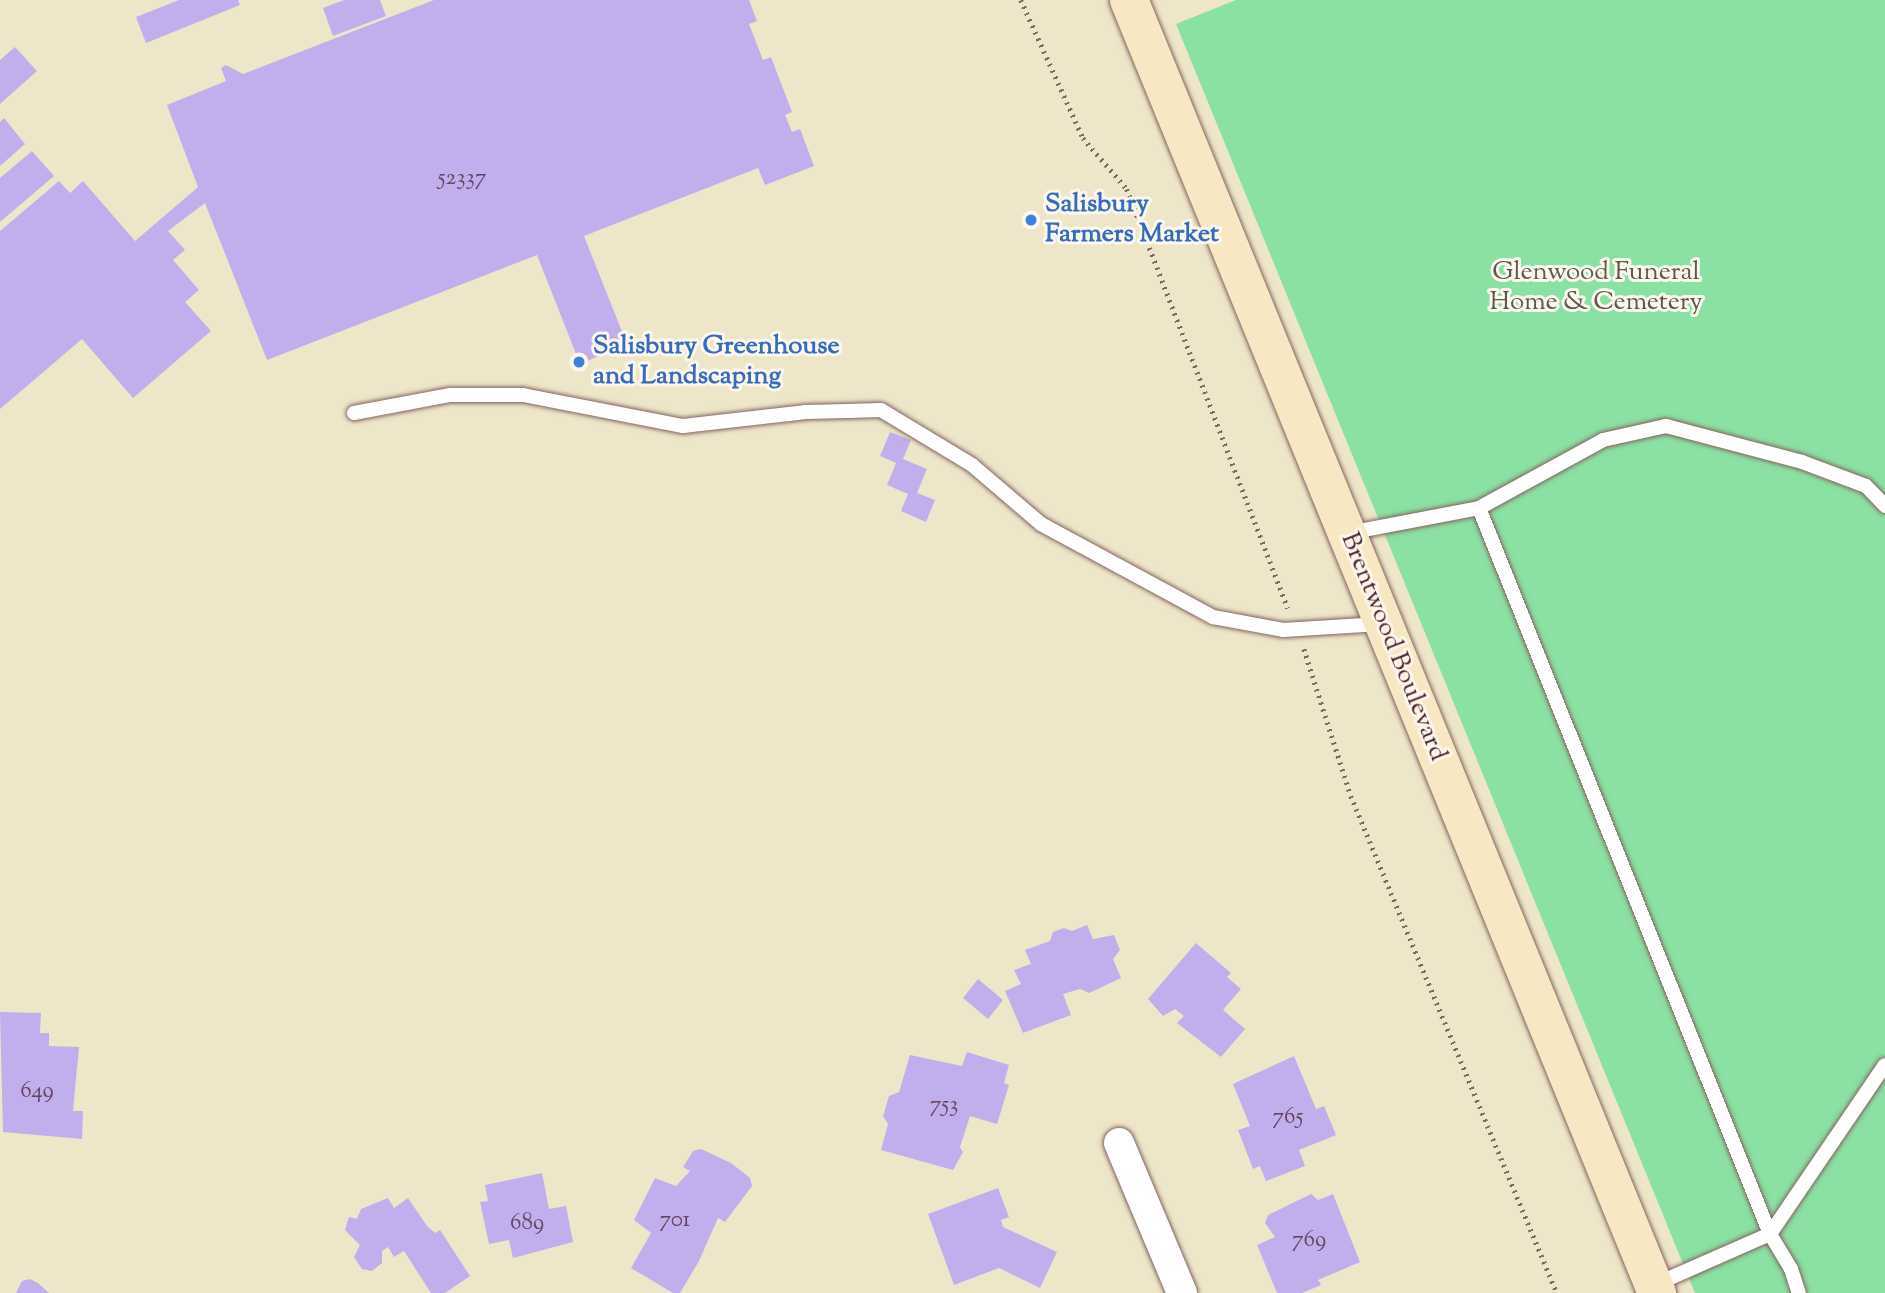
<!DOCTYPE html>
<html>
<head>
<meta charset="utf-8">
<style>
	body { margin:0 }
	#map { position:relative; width:1885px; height:1293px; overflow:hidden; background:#eee6c9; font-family:"Sorts Mill Goudy",serif }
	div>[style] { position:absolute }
	.green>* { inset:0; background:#8be0a3 }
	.building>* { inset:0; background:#c1afed }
	.path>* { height:4.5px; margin-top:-2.25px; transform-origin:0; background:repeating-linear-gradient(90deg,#836562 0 2px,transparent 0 7px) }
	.roads { filter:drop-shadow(0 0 2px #836562) drop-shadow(0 0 2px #836562) }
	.lane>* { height:14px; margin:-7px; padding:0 7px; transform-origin:7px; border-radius:7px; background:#fff }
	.street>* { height:30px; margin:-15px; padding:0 15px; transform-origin:15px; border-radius:15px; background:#fff }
	.secondary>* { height:38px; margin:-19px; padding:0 19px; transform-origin:19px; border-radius:19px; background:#f8e7c3 }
	.dots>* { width:19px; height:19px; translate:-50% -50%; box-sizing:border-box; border:4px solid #fbf7ec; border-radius:50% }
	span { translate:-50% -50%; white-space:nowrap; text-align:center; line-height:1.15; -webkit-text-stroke:6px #fbf7ec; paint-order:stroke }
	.number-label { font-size:23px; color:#68435c }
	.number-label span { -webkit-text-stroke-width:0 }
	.shop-label { font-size:26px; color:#366cbe; font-weight:700 }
	.left { translate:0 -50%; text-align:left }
	.park-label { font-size:26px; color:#5e594f }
	.street-label { font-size:26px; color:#4a1f2b }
</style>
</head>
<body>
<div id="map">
	<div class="green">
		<i style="clip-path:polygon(1236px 0,1885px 0,1885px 1293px,1695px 1293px,1176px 24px)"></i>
	</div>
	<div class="building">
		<i style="clip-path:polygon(179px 0,238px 0,240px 5px,146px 43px,136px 17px)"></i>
		<i style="clip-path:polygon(344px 0,380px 0,386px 16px,333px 36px,323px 8px)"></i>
		<i style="clip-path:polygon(434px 0,749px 0,757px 21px,749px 24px,763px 60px,771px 57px,792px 112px,785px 115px,792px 132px,800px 129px,814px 166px,765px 185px,758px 168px,584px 236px,627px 344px,580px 364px,537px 255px,267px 360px,205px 203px,168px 231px,185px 250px,173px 260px,199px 290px,185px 302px,211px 331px,133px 398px,82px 339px,0 409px,0 231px,59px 181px,70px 193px,83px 181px,135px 241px,198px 187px,167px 105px,226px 81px,221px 68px,226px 65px,243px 74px)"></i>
		<i style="clip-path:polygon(15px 47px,37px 71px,0 104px,0 60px)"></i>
		<i style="clip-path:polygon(4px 118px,25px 144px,0 166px,0 122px)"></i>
		<i style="clip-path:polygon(32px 151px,54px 176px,0 222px,0 178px)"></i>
		<i style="clip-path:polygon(890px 432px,911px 440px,903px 459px,927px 469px,917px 493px,935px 500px,926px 522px,901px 511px,908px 494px,887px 485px,896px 463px,880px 456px)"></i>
		<i style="clip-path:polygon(1087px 925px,1093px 939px,1114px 935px,1120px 950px,1113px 959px,1121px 978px,1089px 993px,1080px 989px,1063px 994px,1071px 1015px,1023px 1033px,1005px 991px,1021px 984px,1014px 970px,1031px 964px,1025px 950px,1050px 941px,1053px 932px,1064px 928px,1072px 931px)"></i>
		<i style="clip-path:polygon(1196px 943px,1231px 973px,1227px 977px,1241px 989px,1223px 1010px,1245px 1029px,1221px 1057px,1177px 1023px,1184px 1016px,1175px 1009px,1163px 1016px,1148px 999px)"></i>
		<i style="clip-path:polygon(978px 979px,1003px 1000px,988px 1019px,963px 998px)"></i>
		<i style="clip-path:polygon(0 1012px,41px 1013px,40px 1033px,49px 1033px,49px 1046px,79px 1047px,73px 1111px,83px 1111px,82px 1139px,3px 1132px)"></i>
		<i style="clip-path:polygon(967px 1052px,1009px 1065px,1004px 1083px,1009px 1085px,997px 1124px,970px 1116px,960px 1147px,963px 1152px,953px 1170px,881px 1150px,888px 1124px,883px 1116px,889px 1096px,899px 1092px,910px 1055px,962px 1066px)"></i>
		<i style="clip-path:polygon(1294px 1056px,1316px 1109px,1324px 1106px,1336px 1135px,1299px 1150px,1305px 1166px,1266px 1181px,1260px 1166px,1253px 1169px,1238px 1130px,1250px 1126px,1233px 1084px)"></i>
		<i style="clip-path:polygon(701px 1149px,731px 1163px,750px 1178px,752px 1186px,725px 1222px,718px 1218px,699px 1261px,680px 1293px,673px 1293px,631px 1268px,651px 1233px,634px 1220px,655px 1178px,676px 1186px,690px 1171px,683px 1167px,693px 1151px)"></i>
		<i style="clip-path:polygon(542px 1173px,549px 1209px,566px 1206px,573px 1242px,513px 1258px,509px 1240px,489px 1244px,480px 1202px,488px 1201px,485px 1185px)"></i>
		<i style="clip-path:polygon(998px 1188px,1009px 1217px,1001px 1220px,1003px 1227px,1057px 1252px,1040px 1288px,999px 1268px,954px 1285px,928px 1214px)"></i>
		<i style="clip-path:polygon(1311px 1194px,1318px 1200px,1333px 1194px,1360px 1262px,1318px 1280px,1321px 1285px,1302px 1293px,1277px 1293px,1257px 1245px,1275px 1237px,1265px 1223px,1268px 1215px)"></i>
		<i style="clip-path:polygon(388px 1198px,394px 1208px,408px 1198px,427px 1226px,435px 1233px,440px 1230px,470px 1276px,445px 1293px,431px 1293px,404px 1251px,394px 1257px,388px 1247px,382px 1251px,382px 1263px,372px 1271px,362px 1269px,354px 1257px,360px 1245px,345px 1230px,349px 1217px,357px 1219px,361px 1209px)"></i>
		<i style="clip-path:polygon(30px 1279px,38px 1283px,49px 1293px,16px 1293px,22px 1281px)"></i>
	</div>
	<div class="path">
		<i style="left:1021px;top:0;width:151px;rotate:65.8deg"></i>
		<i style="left:1083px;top:138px;width:67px;rotate:49.2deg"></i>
		<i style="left:1127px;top:189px;width:449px;rotate:69deg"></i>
		<i style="left:1304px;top:649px;width:154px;rotate:72.3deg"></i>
		<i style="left:1351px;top:796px;width:538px;rotate:67.49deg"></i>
	</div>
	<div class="roads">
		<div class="lane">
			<i style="left:354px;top:413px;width:98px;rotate:-10.6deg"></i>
			<i style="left:450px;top:395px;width:73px"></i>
			<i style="left:523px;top:395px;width:163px;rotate:11deg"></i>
			<i style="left:683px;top:426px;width:124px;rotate:-6.5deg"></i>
			<i style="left:806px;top:412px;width:75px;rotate:-1.5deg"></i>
			<i style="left:881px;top:410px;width:106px;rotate:31.1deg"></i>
			<i style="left:972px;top:465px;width:91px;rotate:40.5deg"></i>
			<i style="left:1041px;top:524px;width:196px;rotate:28.4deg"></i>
			<i style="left:1213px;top:617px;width:71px;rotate:10.5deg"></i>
			<i style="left:1283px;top:630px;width:98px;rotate:-3.5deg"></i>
			<i style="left:1479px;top:508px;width:782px;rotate:68.16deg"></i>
			<i style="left:1770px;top:1234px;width:41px;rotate:59deg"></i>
			<i style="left:1791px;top:1269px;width:25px;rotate:72deg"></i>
			<i style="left:1348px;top:533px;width:133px;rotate:-10.8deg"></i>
			<i style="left:1479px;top:508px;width:141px;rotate:-28.7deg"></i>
			<i style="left:1603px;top:440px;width:65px;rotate:-12.5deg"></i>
			<i style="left:1666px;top:426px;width:141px;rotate:14.8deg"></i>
			<i style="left:1802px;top:462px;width:68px;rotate:20.6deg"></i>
			<i style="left:1866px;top:486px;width:28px;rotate:46deg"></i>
			<i style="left:1654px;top:1285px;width:127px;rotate:-23.7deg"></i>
			<i style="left:1770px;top:1234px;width:204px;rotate:-55.8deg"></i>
		</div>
		<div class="street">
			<i style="left:1119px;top:1143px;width:163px;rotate:67.2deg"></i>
		</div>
		<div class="secondary">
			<i style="left:1129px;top:0;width:1397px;rotate:67.79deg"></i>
		</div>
	</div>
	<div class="dots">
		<i style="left:1031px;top:220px;background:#3f7fe0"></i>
		<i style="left:579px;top:362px;background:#3f7fe0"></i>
	</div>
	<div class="number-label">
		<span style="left:462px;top:179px">52337</span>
		<span style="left:37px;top:1092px">649</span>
		<span style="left:944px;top:1106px">753</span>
		<span style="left:1288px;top:1118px">765</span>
		<span style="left:675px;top:1221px">701</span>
		<span style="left:527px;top:1224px">689</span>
		<span style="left:1309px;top:1241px">769</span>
	</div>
	<div class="shop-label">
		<span class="left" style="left:1045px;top:220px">Salisbury<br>Farmers Market</span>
		<span class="left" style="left:593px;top:362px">Salisbury Greenhouse<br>and Landscaping</span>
	</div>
	<div class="park-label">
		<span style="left:1596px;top:288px">Glenwood Funeral<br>Home &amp; Cemetery</span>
	</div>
	<div class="street-label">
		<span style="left:1393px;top:647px;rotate:68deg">Brentwood Boulevard</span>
	</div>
</div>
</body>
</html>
